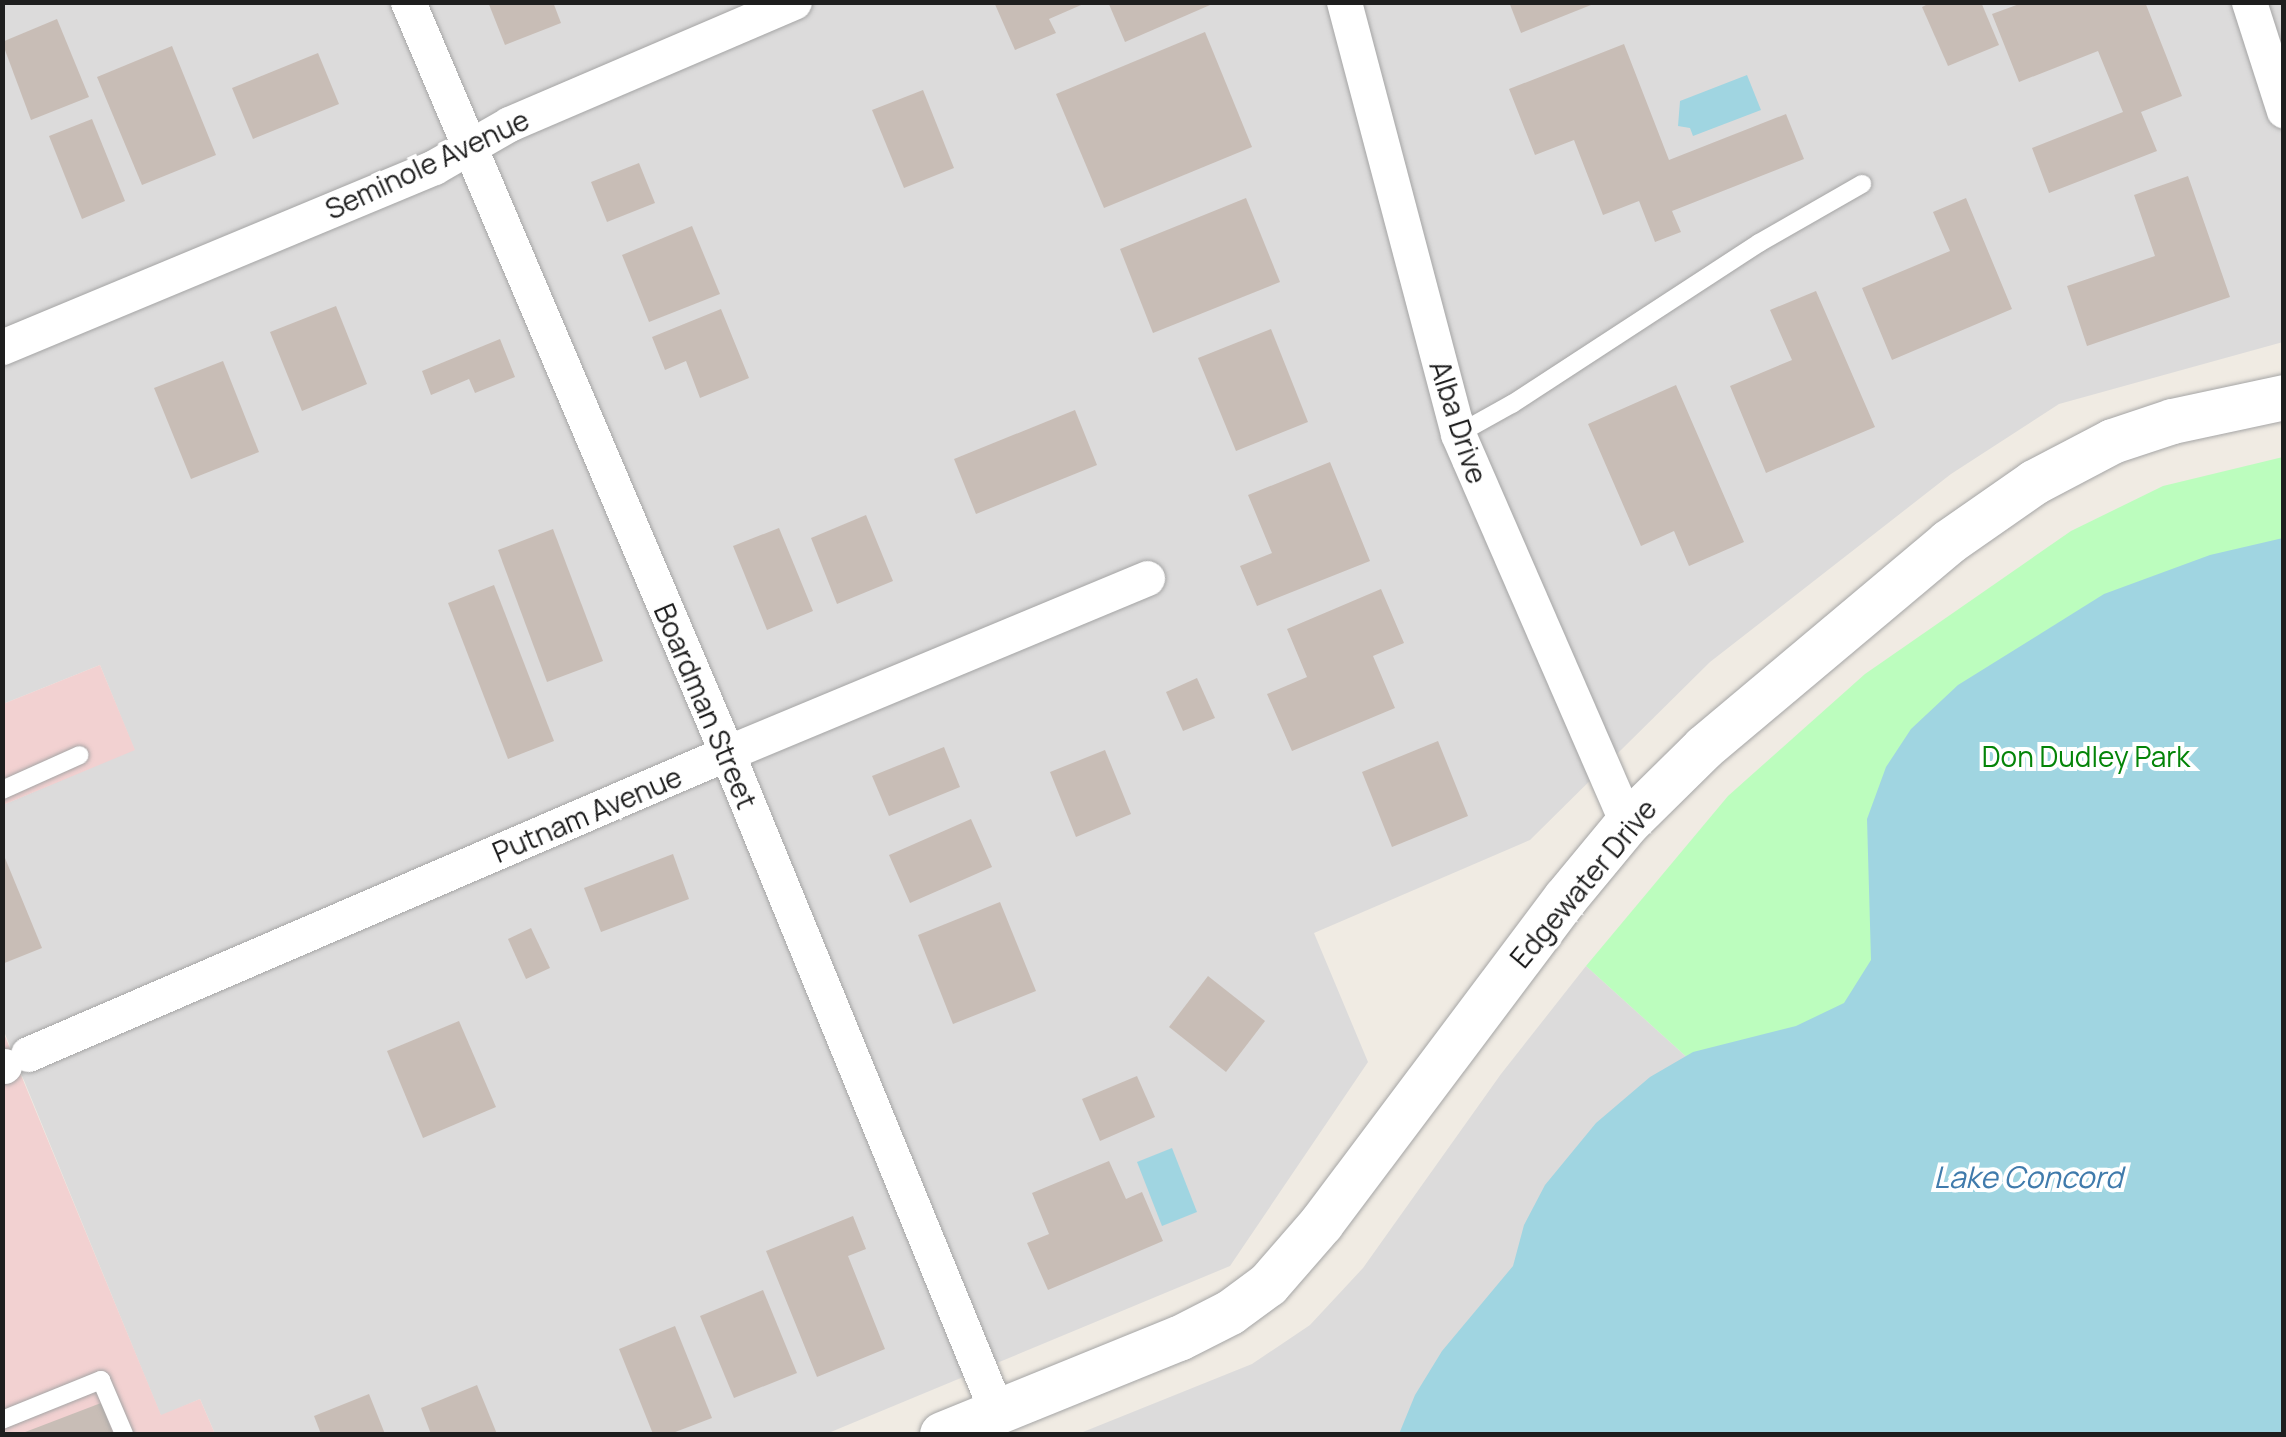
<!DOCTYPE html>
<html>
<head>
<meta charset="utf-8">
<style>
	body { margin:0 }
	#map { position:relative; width:2286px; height:1437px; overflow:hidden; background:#f0ebe3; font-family:Manrope,sans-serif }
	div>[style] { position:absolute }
	.residential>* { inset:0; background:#dcdbdb }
	.commercial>* { inset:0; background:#f2d1d1 }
	.park>* { inset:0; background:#bcfdbe }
	.water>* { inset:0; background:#a0d5e1 }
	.building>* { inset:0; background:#c8bdb6 }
	.roads { filter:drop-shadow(0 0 2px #a5a5a5) drop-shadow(0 0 2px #a5a5a5) }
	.service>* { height:18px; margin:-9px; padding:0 9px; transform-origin:9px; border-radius:9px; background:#fff }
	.minor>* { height:35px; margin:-17.5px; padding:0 17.5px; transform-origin:17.5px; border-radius:17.5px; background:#fff }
	.tertiary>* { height:45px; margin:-22.5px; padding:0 22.5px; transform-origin:22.5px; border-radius:22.5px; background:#fff }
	span { translate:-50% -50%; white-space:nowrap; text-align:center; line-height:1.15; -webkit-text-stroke:8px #fff; paint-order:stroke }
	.street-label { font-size:28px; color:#1e1e1e }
	.park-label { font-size:28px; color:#048408 }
	.water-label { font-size:30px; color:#407bac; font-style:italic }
	.frame { position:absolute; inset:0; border:5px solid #1e1e1e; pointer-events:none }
</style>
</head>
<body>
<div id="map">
	<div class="residential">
		<i style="clip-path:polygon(2px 3px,2283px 3px,2283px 342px,2059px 404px,1951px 474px,1710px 662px,1530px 840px,1314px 933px,1368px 1062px,1230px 1266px,826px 1434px,215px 1434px,200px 1399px,161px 1416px,3px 1029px,3px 805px,134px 749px,100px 665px,3px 704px)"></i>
		<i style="clip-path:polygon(1586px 966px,1742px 1107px,1873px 1434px,1078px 1434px,1252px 1364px,1310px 1325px,1363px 1268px,1501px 1074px)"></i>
	</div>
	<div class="commercial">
		<i style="clip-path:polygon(100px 665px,135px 750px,3px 805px,3px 704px)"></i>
		<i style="clip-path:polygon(2px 1029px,161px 1415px,200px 1399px,215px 1434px,3px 1434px)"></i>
	</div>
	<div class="park">
		<i style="clip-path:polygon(2283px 457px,2283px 943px,1742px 1107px,1586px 966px,1728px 796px,1865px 674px,2071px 531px,2163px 486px)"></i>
	</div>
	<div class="water">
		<i style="clip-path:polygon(1747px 75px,1761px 110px,1693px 136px,1690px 128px,1678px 126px,1680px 101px)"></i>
		<i style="clip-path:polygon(2283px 538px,2283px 1434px,1399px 1434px,1415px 1395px,1442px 1351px,1513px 1266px,1524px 1225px,1545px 1185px,1596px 1123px,1650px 1077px,1693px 1052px,1796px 1026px,1844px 1003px,1871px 960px,1867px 819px,1886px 767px,1911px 729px,1958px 685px,2104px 594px,2210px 555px)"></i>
		<i style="clip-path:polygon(1172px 1148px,1197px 1212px,1162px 1226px,1137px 1162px)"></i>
	</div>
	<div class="building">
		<i style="clip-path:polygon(488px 2px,553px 2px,561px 23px,505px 45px)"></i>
		<i style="clip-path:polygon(994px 2px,1088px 2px,1049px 19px,1056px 33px,1015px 50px)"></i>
		<i style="clip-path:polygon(1108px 2px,1217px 2px,1125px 42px)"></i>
		<i style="clip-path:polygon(1509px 2px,1596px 2px,1596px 3px,1521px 33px)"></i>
		<i style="clip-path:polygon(1932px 2px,1981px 2px,1999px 45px,1948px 66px,1922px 7px)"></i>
		<i style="clip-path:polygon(2145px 2px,2182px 96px,2141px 112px,2157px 151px,2049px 193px,2032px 148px,2123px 112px,2098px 51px,2019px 82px,1992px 14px,2022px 3px)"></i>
		<i style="clip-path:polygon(57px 19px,89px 97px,31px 120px,2px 42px)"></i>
		<i style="clip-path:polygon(1205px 32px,1252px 147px,1104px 208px,1056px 94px)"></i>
		<i style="clip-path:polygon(1624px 44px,1669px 160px,1786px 114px,1804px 159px,1672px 211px,1681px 232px,1655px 242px,1639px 201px,1603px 215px,1574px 140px,1535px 155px,1509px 89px)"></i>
		<i style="clip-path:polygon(172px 46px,216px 155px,142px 185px,97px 77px)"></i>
		<i style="clip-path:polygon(318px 53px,339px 104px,253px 139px,232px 88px)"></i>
		<i style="clip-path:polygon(923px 90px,954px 168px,904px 188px,872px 110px)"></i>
		<i style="clip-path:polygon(92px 119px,125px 201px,82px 219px,49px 136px)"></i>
		<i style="clip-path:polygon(639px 163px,655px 203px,607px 222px,591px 182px)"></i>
		<i style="clip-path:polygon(2188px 176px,2230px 297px,2087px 346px,2067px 286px,2155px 256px,2134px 195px)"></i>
		<i style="clip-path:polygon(1246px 198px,1280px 282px,1153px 333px,1120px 249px)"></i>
		<i style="clip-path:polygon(1966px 198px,2012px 309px,1892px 360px,1862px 288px,1950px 251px,1933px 212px)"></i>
		<i style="clip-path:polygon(692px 226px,720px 294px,649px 322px,622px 255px)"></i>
		<i style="clip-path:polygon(1816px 291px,1875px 427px,1766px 473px,1730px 386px,1792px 360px,1770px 310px)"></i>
		<i style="clip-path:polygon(336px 306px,367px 384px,302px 411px,270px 332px)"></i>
		<i style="clip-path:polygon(721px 309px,749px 378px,700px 398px,686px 361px,665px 370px,652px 337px)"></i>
		<i style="clip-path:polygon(1271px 329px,1308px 422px,1236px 451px,1198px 358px)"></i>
		<i style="clip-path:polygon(500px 339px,515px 377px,475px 393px,469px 379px,431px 395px,422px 371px)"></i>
		<i style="clip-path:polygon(223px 361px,259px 452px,191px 479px,154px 388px)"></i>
		<i style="clip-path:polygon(1676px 385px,1744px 542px,1689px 566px,1674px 531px,1641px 546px,1588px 424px)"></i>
		<i style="clip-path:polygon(1075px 410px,1097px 465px,976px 514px,954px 459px)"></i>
		<i style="clip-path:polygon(1330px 462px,1370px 561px,1257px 606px,1240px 566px,1272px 553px,1248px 495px)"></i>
		<i style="clip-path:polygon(866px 515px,893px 581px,837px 604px,811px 538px)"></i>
		<i style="clip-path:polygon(779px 528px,813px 611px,767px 630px,733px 546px)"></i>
		<i style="clip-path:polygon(553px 529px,603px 661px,547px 682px,498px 550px)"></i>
		<i style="clip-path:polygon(494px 585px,554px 741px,508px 759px,448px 603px)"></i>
		<i style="clip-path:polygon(1381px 589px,1404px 643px,1373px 656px,1395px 708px,1292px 751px,1267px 694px,1307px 677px,1287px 629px)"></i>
		<i style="clip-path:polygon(1197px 678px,1215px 718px,1183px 731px,1166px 692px)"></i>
		<i style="clip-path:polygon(1438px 741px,1468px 816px,1392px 847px,1362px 772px)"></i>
		<i style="clip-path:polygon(944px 747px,960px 787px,889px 816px,872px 776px)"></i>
		<i style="clip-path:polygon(1105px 750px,1131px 814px,1076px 837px,1050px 772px)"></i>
		<i style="clip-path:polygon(971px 819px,992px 867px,910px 903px,889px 855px)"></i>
		<i style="clip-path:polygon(673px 854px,689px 899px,601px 932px,584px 888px)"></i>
		<i style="clip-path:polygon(5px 858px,42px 948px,2px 964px,2px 859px)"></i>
		<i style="clip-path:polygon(1000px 902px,1036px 991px,953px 1024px,918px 935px)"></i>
		<i style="clip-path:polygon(531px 928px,550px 968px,526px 979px,508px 939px)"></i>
		<i style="clip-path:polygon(1208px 976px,1265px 1021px,1226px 1072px,1169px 1027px)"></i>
		<i style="clip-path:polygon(459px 1021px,496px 1107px,423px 1138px,387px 1051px)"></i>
		<i style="clip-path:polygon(1137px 1076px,1155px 1117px,1100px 1141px,1082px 1099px)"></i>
		<i style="clip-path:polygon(1109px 1161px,1126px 1199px,1142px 1192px,1163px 1241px,1048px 1290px,1027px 1243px,1049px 1234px,1032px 1193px)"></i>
		<i style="clip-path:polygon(853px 1216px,866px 1249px,848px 1256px,885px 1349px,817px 1377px,766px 1251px)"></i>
		<i style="clip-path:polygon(763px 1290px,797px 1373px,734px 1398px,700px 1316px)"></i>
		<i style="clip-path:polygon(675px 1326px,712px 1418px,670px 1434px,653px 1434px,619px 1349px)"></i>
		<i style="clip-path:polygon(477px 1385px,497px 1434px,431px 1434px,421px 1408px)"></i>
		<i style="clip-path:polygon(369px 1394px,385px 1434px,321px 1434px,314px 1416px)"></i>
		<i style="clip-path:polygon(101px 1403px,113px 1434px,20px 1434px)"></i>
	</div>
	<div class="roads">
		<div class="service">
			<i style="left:1458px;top:434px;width:62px;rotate:-29.1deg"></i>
			<i style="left:1512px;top:404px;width:295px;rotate:-33.1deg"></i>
			<i style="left:1759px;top:243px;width:119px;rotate:-29.8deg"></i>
			<i style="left:2px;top:790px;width:85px;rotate:-24.2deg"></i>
			<i style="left:2px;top:1420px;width:107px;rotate:-22deg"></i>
			<i style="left:101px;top:1380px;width:59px;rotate:66.9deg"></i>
		</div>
		<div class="minor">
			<i style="left:408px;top:2px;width:816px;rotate:66.99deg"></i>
			<i style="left:727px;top:753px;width:712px;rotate:67.72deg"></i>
			<i style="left:1344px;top:2px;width:447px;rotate:75.2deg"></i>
			<i style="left:1458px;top:434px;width:424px;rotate:66.5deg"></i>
			<i style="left:2249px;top:2px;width:114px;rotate:72.2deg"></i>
			<i style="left:2px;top:347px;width:468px;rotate:-22.6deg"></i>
			<i style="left:434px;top:167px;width:86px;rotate:-29.8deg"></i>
			<i style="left:509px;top:124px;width:310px;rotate:-23.2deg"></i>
			<i style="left:28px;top:1054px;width:761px;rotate:-23.3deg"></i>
			<i style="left:727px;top:753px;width:455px;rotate:-22.6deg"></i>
			<i style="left:2px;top:1066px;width:2px"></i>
		</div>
		<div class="tertiary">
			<i style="left:942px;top:1434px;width:256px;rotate:-22.1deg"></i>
			<i style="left:1179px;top:1338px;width:57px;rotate:-27deg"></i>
			<i style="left:1230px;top:1312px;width:47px;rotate:-36.4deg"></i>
			<i style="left:1268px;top:1284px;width:81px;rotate:-49deg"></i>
			<i style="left:1321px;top:1223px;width:406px;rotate:-53.1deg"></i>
			<i style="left:1565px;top:898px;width:97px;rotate:-50.4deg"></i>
			<i style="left:1627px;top:823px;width:108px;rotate:-44.6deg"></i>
			<i style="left:1704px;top:747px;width:319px;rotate:-40deg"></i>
			<i style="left:1948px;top:542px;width:105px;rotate:-34.9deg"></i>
			<i style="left:2034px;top:482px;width:88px;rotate:-27.7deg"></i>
			<i style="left:2112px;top:441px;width:63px;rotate:-18.4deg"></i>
			<i style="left:2172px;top:421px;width:115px;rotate:-12.1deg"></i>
		</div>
	</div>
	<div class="street-label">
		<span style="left:427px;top:164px;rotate:-25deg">Seminole Avenue</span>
		<span style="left:1459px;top:422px;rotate:72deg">Alba Drive</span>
		<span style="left:706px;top:706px;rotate:67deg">Boardman Street</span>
		<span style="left:587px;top:814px;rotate:-23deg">Putnam Avenue</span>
		<span style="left:1583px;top:883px;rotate:-50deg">Edgewater Drive</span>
	</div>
	<div class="park-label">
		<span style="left:2086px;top:756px">Don Dudley Park</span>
	</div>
	<div class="water-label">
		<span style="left:2028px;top:1177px">Lake Concord</span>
	</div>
	<div class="frame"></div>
</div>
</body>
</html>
